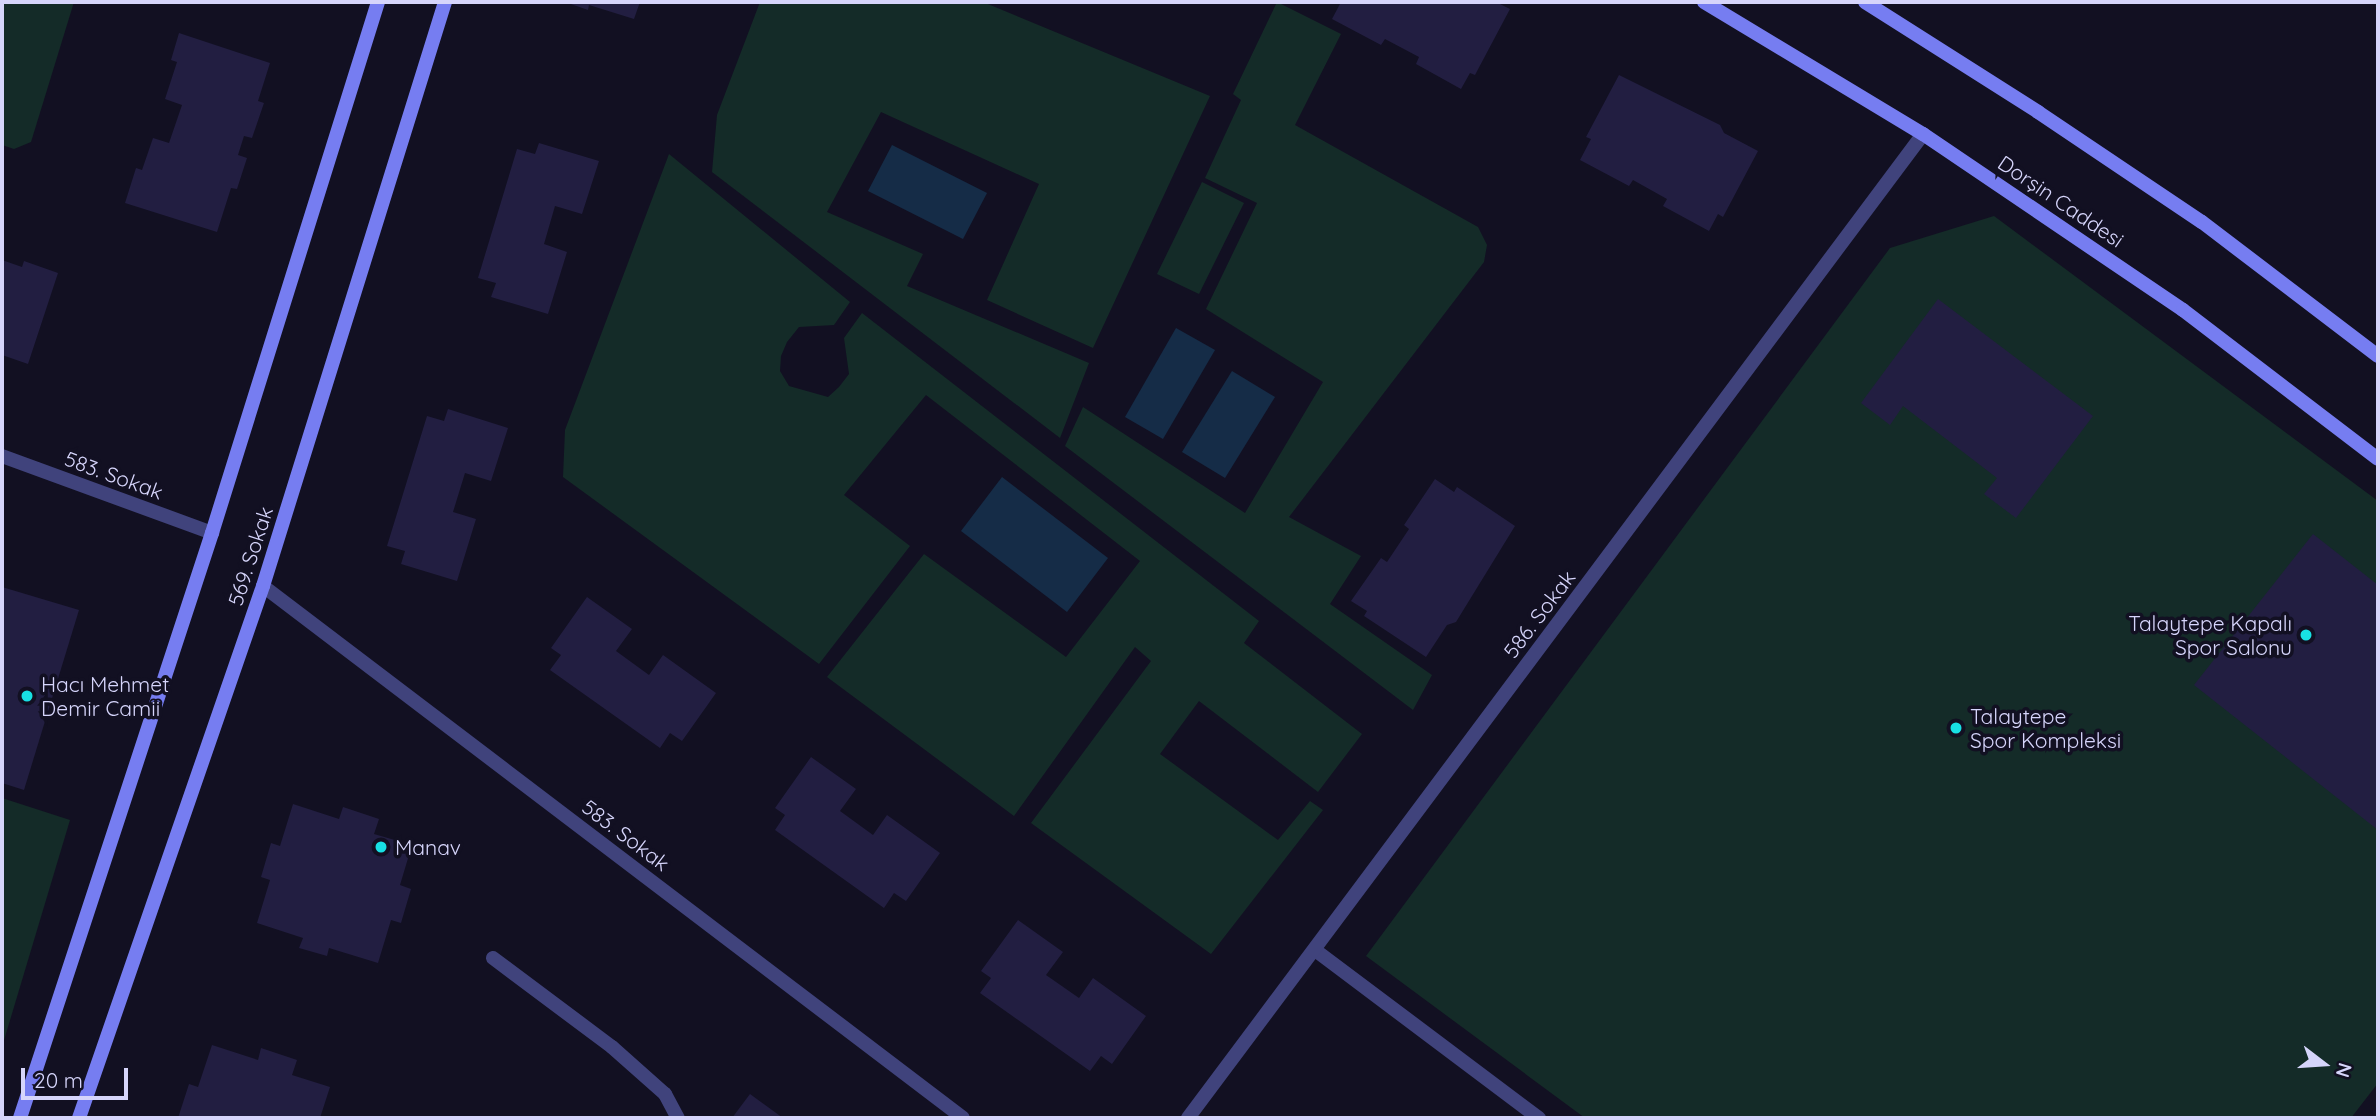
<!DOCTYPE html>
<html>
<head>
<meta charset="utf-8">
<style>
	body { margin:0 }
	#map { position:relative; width:2380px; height:1120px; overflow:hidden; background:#121022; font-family:Quicksand,sans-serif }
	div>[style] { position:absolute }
	.green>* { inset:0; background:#142b28 }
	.water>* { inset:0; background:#152c47 }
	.building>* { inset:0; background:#221e41 }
	.lane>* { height:14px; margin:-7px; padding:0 7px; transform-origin:7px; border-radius:7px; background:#40437c }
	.street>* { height:14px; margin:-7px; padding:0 7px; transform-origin:7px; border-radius:7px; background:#40437c }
	.secondary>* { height:14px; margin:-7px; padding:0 7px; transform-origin:7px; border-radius:7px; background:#767df1 }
	.dots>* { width:19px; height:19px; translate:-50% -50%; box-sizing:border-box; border:4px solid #121022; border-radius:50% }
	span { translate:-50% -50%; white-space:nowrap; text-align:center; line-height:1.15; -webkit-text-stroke:7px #121022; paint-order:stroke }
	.street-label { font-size:21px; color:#d6d5fb }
	.poi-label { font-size:21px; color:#d6d5fb }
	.right { translate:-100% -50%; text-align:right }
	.left { translate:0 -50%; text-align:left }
	.frame { position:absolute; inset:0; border:4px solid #d6d5fb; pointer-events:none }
	.north { position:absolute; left:2289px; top:1029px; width:70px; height:70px; -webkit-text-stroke:5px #121022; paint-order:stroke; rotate:107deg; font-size:19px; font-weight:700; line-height:28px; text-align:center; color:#d6d5fb }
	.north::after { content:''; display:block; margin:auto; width:24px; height:32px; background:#d6d5fb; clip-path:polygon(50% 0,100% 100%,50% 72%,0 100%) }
	.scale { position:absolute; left:21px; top:1068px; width:107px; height:32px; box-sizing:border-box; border:4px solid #d6d5fb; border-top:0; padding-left:9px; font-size:21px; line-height:24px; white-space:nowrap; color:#d6d5fb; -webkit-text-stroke:5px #121022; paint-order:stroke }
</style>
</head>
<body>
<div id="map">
	<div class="green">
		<i style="clip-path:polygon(2px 2px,74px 2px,31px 142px,14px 149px,2px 145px)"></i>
		<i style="clip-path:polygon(760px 2px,983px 2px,1210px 96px,1093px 348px,987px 300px,1039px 184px,881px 112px,827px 212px,923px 254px,907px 286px,1089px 363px,1060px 438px,712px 172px,717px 115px)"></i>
		<i style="clip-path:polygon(1277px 2px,1341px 34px,1295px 125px,1478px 227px,1487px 245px,1484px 262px,1289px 517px,1361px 556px,1330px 604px,1432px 675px,1413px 710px,1065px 446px,1083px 407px,1245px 513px,1323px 382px,1206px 309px,1257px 203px,1205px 178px,1241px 100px,1233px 94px)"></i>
		<i style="clip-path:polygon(669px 154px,850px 302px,834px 325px,799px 327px,787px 342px,781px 356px,780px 371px,789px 386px,828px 397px,839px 387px,849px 374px,844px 338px,862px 313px,1259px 621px,1244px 643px,1362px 734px,1318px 792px,1199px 701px,1160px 754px,1278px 840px,1310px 801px,1323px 810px,1211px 954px,1031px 823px,1151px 661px,1135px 647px,1014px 816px,827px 677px,924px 554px,1066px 657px,1140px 561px,926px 395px,844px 495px,910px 546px,819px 664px,563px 477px,565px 430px)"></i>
		<i style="clip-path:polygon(1202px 182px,1244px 203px,1199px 294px,1157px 274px)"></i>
		<i style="clip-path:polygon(1994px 216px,2378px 501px,2378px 1083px,2351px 1118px,1585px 1118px,1366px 956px,1890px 248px)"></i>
		<i style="clip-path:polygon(2px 798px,70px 820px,2px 1047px)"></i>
	</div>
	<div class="water">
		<i style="clip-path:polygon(892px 145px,987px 193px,963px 239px,868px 191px)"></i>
		<i style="clip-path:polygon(1176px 328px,1215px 350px,1163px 439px,1125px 417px)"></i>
		<i style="clip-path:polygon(1232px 371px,1275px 397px,1225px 478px,1182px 452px)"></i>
		<i style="clip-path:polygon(1002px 477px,1108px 558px,1067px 612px,961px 531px)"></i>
	</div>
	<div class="building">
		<i style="clip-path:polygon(565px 2px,640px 2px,634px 19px,589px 5px,588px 10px)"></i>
		<i style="clip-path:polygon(1341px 2px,1496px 2px,1510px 9px,1475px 75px,1470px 73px,1461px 89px,1416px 64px,1419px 57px,1385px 39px,1381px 45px,1332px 19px)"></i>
		<i style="clip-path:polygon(179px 33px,270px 63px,258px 101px,264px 103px,252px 138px,244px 136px,238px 155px,247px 158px,237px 189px,231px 188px,217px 232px,125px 203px,136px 168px,142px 170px,153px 138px,169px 143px,182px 105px,165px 99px,177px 62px,171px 60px)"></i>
		<i style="clip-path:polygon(1619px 75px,1720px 125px,1724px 133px,1758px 151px,1723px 217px,1718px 214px,1709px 231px,1663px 206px,1667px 199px,1633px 180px,1629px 186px,1580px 160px,1591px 139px,1586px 137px)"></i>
		<i style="clip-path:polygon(539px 143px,599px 161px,582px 214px,555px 206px,544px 244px,567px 252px,548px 314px,491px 297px,496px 283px,478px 278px,517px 149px,535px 154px)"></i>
		<i style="clip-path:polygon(2px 260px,22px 267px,24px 261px,58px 273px,28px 364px,2px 355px)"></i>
		<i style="clip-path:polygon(1938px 299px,2093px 416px,2016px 518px,1984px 494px,1997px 478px,1903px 406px,1890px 425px,1861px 403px)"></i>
		<i style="clip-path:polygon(448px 409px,508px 428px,491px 481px,465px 473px,453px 512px,476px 519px,457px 581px,401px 564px,405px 551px,387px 546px,427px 416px,444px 421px)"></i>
		<i style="clip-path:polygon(1435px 479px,1454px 492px,1457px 487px,1515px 526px,1456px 622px,1447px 625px,1426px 657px,1364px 616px,1367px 611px,1351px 601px,1381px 558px,1387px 562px,1409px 529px,1404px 525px)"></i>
		<i style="clip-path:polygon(2313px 534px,2378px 585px,2378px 830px,2194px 685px)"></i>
		<i style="clip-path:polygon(2px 587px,79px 610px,24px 790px,2px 783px)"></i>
		<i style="clip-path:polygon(587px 597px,632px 629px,616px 651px,649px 675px,663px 655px,716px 693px,682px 741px,670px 733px,660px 748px,550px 670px,561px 655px,551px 648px)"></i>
		<i style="clip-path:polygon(811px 757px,856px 789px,840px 811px,873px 835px,887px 815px,940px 853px,906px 901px,894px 893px,884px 908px,775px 830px,785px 815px,775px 808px)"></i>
		<i style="clip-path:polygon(293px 804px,339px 819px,343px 807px,379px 819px,374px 834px,412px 845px,400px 885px,411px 889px,401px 923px,391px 920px,378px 963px,329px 948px,327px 956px,299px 948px,303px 938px,257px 923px,270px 880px,261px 877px,271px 843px,280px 846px)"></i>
		<i style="clip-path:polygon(1018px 920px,1063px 952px,1046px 975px,1079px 998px,1093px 978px,1146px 1016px,1112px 1064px,1101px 1056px,1090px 1071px,980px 993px,991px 978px,981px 971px)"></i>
		<i style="clip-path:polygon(212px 1045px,258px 1060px,261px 1048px,297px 1060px,292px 1075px,330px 1087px,320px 1118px,178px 1118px,189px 1084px,198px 1087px)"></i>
		<i style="clip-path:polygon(750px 1094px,783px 1118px,732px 1118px)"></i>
	</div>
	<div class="lane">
		<i style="left:493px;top:958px;width:149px;rotate:36.8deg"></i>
		<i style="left:612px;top:1047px;width:71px;rotate:41.6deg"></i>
		<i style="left:665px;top:1094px;width:27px;rotate:62deg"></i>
	</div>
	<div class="street">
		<i style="left:2px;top:456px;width:224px;rotate:20.1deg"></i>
		<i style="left:263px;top:586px;width:879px;rotate:37.23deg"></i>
		<i style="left:1315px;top:950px;width:280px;rotate:36.9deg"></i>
		<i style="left:1188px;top:1118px;width:1228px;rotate:-53.24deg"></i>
	</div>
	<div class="secondary">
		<i style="left:1704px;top:2px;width:256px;rotate:31.1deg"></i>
		<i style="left:1923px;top:134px;width:314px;rotate:34.1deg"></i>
		<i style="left:2183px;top:310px;width:245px;rotate:37.4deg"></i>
		<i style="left:1865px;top:2px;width:205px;rotate:32.4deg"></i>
		<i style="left:2038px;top:112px;width:197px;rotate:33.9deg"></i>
		<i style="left:2202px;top:222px;width:221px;rotate:37.3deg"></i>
		<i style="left:20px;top:1118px;width:616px;rotate:-71.83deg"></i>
		<i style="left:212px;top:533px;width:556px;rotate:-72.64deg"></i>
		<i style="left:79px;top:1118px;width:563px;rotate:-70.92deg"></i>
		<i style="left:263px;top:586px;width:612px;rotate:-72.69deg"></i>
	</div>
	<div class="dots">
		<i style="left:2306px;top:635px;background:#18e0e4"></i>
		<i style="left:27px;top:696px;background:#18e0e4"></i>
		<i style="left:1956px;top:728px;background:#18e0e4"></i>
		<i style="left:381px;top:847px;background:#18e0e4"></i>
	</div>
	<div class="street-label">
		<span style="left:2061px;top:201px;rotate:34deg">Dorşin Caddesi</span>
		<span style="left:114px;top:475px;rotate:20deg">583. Sokak</span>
		<span style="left:250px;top:556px;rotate:-72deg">569. Sokak</span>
		<span style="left:1539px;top:614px;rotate:-53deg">586. Sokak</span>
		<span style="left:626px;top:835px;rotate:37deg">583. Sokak</span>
	</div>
	<div class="poi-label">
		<span class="right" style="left:2292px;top:635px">Talaytepe Kapalı<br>Spor Salonu</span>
		<span class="left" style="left:41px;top:696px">Hacı Mehmet<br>Demir Camii</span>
		<span class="left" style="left:1970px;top:728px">Talaytepe<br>Spor Kompleksi</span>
		<span class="left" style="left:395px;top:847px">Manav</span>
	</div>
	<div class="frame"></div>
	<div class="north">N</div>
	<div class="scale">20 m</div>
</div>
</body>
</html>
